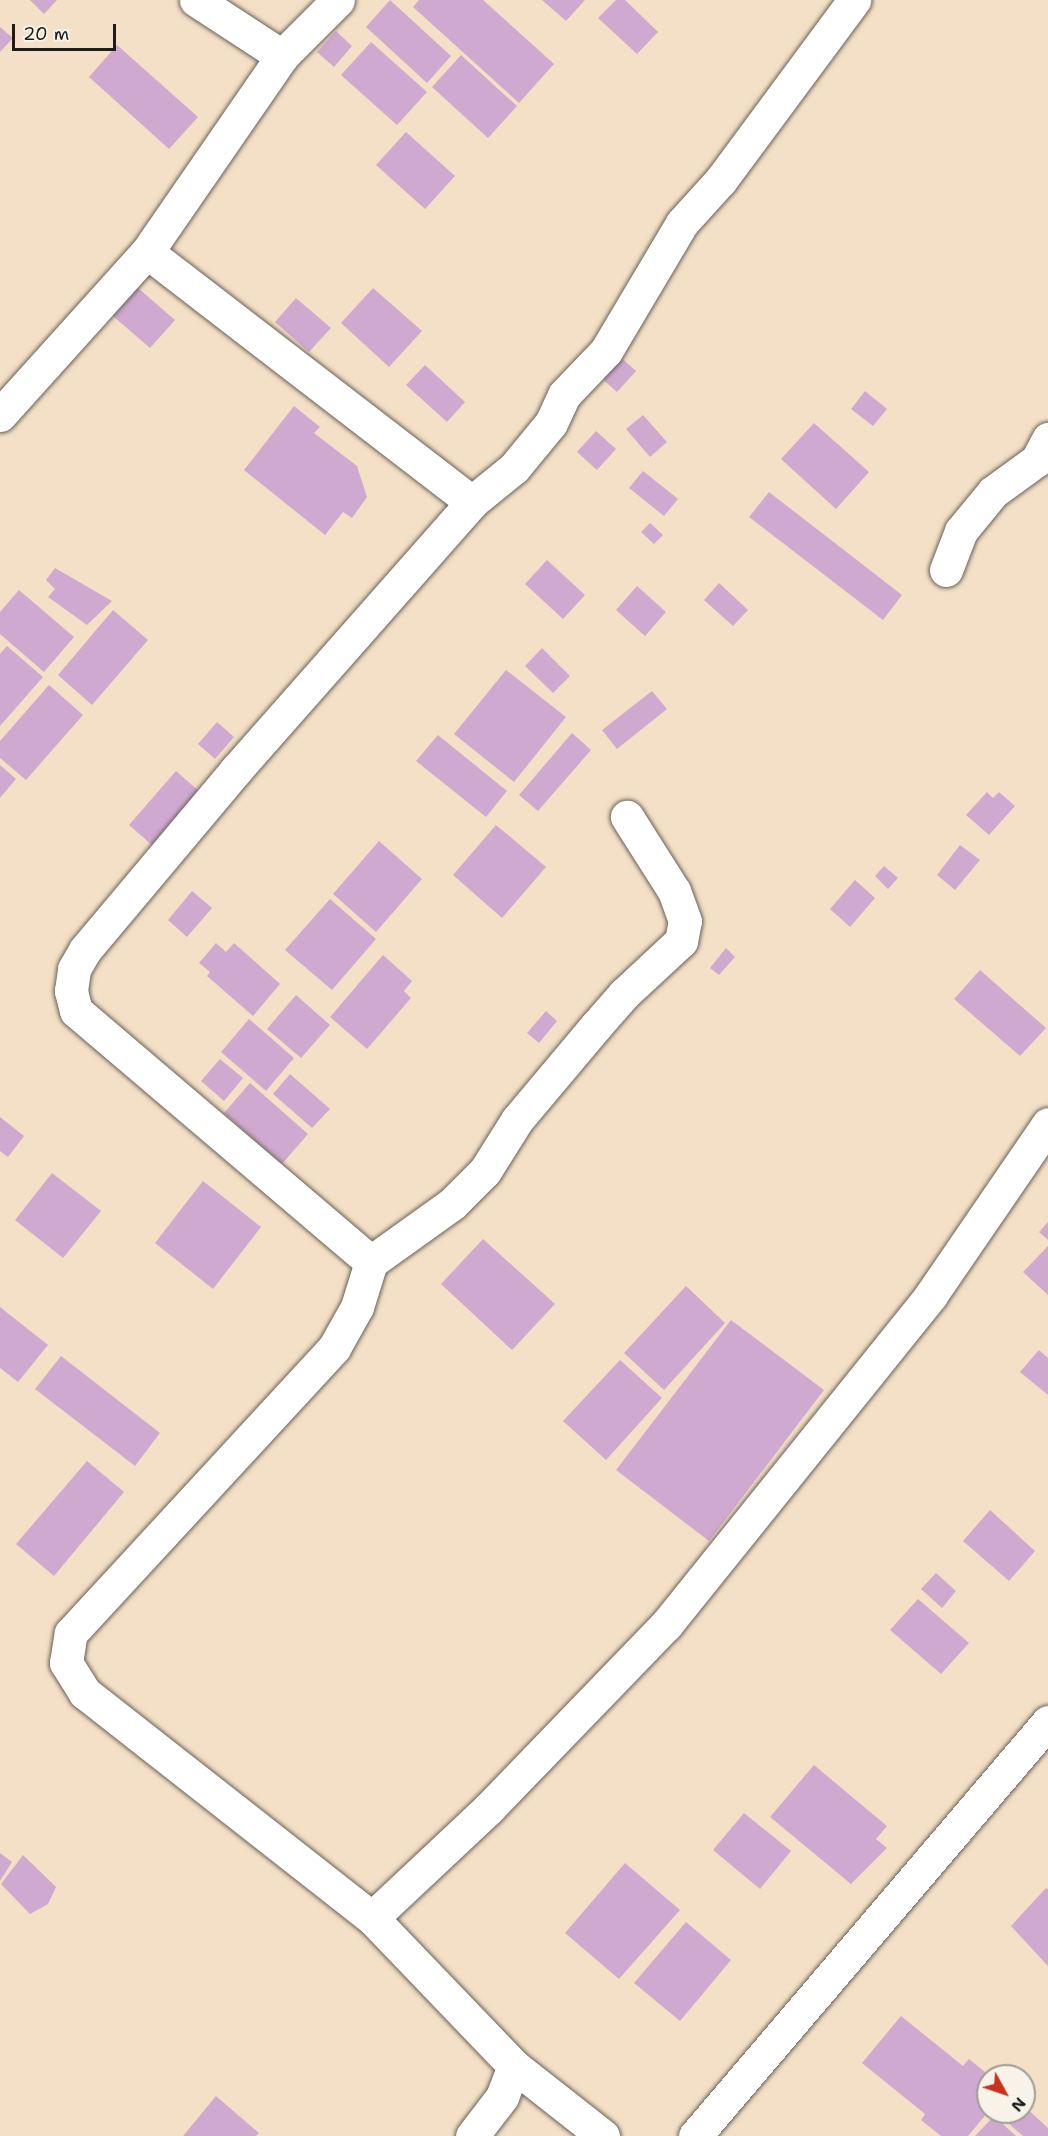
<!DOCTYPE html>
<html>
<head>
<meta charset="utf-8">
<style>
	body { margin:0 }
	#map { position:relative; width:1048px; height:2136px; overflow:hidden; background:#f4e0c6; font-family:"Shantell Sans",sans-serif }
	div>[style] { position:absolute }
	.building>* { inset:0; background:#d0a9d1 }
	.roads { filter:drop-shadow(0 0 2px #686158) drop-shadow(0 0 2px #686158) }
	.minor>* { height:33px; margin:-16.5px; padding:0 16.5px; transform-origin:16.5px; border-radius:16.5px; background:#fff }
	span { translate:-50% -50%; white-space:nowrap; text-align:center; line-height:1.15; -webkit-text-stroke:4.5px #f7f3e8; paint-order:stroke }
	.north { position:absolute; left:976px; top:2064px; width:60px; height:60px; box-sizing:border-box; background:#f7f3e8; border:2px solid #9f9d96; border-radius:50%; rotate:130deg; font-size:16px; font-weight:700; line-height:24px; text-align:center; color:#1c1c1c }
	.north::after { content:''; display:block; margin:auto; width:21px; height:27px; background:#c8321e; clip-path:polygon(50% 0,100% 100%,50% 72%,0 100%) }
	.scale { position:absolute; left:12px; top:24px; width:104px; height:27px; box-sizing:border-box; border:3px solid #1c1c1c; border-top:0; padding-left:8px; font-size:18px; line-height:21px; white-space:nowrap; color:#1c1c1c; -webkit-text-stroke:4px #f7f3e8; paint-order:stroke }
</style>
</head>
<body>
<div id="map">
	<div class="building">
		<i style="clip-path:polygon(30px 0,57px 0,44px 14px)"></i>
		<i style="clip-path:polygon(390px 0,451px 56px,427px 83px,366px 27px)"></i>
		<i style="clip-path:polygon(419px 0,483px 0,554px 64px,519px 103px,413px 7px)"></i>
		<i style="clip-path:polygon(542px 0,585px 0,566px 21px)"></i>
		<i style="clip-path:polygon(616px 0,625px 0,658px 32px,637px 54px,598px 18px)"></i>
		<i style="clip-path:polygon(0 27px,13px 38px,0 52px)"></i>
		<i style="clip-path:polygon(336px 31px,352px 46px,334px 67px,317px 52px)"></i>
		<i style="clip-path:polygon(371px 42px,427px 92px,397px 125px,341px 75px)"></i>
		<i style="clip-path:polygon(117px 45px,198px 117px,169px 149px,89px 77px)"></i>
		<i style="clip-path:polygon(461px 55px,517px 106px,488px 138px,432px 87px)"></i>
		<i style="clip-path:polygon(406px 132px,455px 176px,425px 209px,376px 165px)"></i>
		<i style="clip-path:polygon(131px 282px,175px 320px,150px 348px,106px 310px)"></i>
		<i style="clip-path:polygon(373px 288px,422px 331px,389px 367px,341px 323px)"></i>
		<i style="clip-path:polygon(296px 298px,331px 328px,309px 352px,275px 322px)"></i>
		<i style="clip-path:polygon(618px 355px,636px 371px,617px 392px,599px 376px)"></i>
		<i style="clip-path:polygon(425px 365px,465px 402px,447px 422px,406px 385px)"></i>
		<i style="clip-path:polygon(865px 391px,887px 409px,873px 426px,851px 409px)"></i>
		<i style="clip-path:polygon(294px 406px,320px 427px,314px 433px,357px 466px,367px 497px,352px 518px,343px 512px,325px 535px,244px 470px)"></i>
		<i style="clip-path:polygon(643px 415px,667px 442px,650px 457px,626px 429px)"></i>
		<i style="clip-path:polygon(814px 423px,869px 472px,836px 509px,781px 459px)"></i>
		<i style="clip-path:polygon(596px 431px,616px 449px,597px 470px,577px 452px)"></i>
		<i style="clip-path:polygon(643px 471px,678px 499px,664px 516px,629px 488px)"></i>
		<i style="clip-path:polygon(769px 492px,902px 595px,883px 620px,749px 517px)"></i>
		<i style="clip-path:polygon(650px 523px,663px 535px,654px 544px,641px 532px)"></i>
		<i style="clip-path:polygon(547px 560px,585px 595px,563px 619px,525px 584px)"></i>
		<i style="clip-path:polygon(55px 568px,112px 601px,87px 625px,48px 597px,55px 589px,46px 580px)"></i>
		<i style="clip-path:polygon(719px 583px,748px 610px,733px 626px,704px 600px)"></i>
		<i style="clip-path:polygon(637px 586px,666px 612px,645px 636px,616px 610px)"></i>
		<i style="clip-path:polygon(19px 590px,74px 637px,44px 672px,0 634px,0 612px)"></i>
		<i style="clip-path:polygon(113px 610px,148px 640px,92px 705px,58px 675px)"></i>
		<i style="clip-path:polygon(7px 646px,43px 677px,0 726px,0 654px)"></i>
		<i style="clip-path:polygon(542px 648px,570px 676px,553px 693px,525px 666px)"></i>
		<i style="clip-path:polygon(506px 670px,566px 717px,514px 782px,454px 734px)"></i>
		<i style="clip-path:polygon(49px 685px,83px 715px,26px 780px,0 758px,0 741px)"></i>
		<i style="clip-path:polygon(652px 691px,667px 709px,617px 749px,602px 730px)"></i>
		<i style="clip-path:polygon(217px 722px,234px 737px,215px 759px,198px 744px)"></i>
		<i style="clip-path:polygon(572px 733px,591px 750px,538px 811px,519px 795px)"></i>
		<i style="clip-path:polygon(438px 735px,507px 791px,486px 817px,416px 761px)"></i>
		<i style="clip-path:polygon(0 765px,16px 779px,0 798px)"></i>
		<i style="clip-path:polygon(176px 771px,200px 792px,153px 846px,129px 825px)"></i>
		<i style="clip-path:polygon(987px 792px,993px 798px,999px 792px,1015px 806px,989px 835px,966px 815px)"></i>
		<i style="clip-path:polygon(496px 825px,546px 867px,502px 918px,453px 875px)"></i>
		<i style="clip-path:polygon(379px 841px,422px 879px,376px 932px,333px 894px)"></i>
		<i style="clip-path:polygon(960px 845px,980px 860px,955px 890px,937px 875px)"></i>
		<i style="clip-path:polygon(884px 866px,898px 878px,888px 889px,875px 876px)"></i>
		<i style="clip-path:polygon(855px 880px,875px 898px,850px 927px,830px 909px)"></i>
		<i style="clip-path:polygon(192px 891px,212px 908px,187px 937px,168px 920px)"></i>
		<i style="clip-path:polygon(330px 899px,376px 939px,332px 990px,285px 950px)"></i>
		<i style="clip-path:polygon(216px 943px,226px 952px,234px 943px,280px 984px,253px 1016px,207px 976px,210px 972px,199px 963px)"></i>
		<i style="clip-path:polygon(726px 948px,735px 957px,719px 975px,710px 968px)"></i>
		<i style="clip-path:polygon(383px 955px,412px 981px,404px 991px,411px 998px,367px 1049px,330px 1017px)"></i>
		<i style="clip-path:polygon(980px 970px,1046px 1028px,1020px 1056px,954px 999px)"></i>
		<i style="clip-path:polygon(296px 995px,330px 1025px,301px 1058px,267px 1029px)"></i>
		<i style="clip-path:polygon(546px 1011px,557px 1021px,539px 1043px,527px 1033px)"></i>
		<i style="clip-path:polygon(249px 1019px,294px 1058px,266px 1091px,221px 1052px)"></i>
		<i style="clip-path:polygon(220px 1059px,243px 1078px,224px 1101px,201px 1081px)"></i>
		<i style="clip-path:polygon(290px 1074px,330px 1109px,312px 1128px,273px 1094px)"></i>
		<i style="clip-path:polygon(250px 1083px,308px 1134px,282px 1164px,224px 1113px)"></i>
		<i style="clip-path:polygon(0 1117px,24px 1136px,8px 1157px,0 1151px)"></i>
		<i style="clip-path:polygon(52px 1173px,101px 1211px,63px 1258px,15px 1220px)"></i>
		<i style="clip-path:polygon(203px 1181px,261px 1227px,213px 1289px,155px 1243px)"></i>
		<i style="clip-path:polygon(1048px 1222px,1048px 1240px,1039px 1232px)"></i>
		<i style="clip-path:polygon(483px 1239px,555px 1304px,512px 1350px,441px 1284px)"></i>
		<i style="clip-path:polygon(1048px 1246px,1048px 1295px,1023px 1272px)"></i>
		<i style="clip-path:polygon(686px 1286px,725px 1323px,664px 1390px,624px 1353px)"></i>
		<i style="clip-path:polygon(0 1307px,48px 1345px,18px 1382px,0 1368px)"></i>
		<i style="clip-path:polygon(731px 1320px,824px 1390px,709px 1541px,616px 1470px)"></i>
		<i style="clip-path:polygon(1039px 1350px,1048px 1358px,1048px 1395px,1020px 1372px)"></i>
		<i style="clip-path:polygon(61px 1356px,160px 1433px,135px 1466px,35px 1389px)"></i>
		<i style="clip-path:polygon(620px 1360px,662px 1398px,606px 1460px,563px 1421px)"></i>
		<i style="clip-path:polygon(87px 1461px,124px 1492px,54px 1576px,16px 1544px)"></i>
		<i style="clip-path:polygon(990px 1510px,1035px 1551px,1009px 1581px,963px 1541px)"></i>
		<i style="clip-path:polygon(936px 1573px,956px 1591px,942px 1608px,921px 1589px)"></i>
		<i style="clip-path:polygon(918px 1599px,969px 1643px,941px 1674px,890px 1630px)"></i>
		<i style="clip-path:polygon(814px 1765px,887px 1826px,876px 1839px,887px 1848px,851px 1884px,770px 1817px)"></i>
		<i style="clip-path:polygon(744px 1813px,791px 1851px,760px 1889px,713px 1850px)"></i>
		<i style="clip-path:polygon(0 1853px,12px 1862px,0 1881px)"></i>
		<i style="clip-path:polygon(23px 1855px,56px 1887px,48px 1904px,30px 1914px,1px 1884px)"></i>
		<i style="clip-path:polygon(625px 1863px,680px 1910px,619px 1979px,565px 1933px)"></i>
		<i style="clip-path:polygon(1046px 1888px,1048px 1889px,1048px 1966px,1011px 1926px)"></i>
		<i style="clip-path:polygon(686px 1922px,731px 1960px,680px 2021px,634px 1983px)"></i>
		<i style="clip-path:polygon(901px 2016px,963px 2066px,969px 2059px,990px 2076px,988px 2112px,968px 2136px,941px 2136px,921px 2120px,925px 2114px,862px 2063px)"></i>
		<i style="clip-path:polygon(216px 2096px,259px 2133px,256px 2136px,183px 2136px)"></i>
		<i style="clip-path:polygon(1024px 2106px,1048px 2128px,1048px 2136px,1023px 2136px,1007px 2122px,1016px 2112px,1024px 2112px)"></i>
		<i style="clip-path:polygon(994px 2116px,1016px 2136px,975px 2136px)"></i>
	</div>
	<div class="roads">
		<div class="minor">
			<i style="left:196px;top:0;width:103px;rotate:33.1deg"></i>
			<i style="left:147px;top:252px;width:410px;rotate:37.6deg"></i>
			<i style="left:0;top:415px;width:219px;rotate:-48deg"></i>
			<i style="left:147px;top:252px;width:238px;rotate:-55.4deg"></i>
			<i style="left:282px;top:56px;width:79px;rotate:-45deg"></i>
			<i style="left:946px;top:570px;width:42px;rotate:-69deg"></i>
			<i style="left:961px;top:531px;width:50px;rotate:-50.6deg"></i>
			<i style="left:993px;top:492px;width:54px;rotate:-36deg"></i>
			<i style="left:1037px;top:460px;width:24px;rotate:-62deg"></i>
			<i style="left:371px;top:1262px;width:387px;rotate:-139.6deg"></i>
			<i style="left:76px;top:1011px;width:21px;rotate:-104deg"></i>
			<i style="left:71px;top:991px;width:22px;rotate:-82deg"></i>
			<i style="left:74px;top:969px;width:22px;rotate:-60deg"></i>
			<i style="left:85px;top:950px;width:235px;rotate:-50deg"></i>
			<i style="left:236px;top:770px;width:357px;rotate:-48.6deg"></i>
			<i style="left:472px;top:502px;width:54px;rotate:-39deg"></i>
			<i style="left:514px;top:468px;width:58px;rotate:-50.6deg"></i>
			<i style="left:551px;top:423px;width:31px;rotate:-65deg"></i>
			<i style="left:564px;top:395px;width:61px;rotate:-46.3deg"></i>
			<i style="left:606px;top:351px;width:149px;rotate:-59.3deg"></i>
			<i style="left:682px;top:223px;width:58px;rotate:-47.8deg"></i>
			<i style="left:721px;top:180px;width:224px;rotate:-53.5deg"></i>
			<i style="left:372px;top:1918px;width:161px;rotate:-43.2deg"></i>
			<i style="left:489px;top:1808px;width:255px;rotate:-46deg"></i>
			<i style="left:666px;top:1625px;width:423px;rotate:-51.2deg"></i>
			<i style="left:931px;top:1295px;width:207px;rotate:-55.6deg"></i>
			<i style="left:472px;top:2136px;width:49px;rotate:-52.4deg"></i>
			<i style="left:502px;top:2097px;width:33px;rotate:-69deg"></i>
			<i style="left:603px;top:2136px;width:113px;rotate:-141.8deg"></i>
			<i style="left:514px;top:2066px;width:205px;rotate:-133.8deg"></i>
			<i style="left:372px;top:1918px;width:365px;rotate:-141.9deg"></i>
			<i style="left:85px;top:1693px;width:36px;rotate:-122deg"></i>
			<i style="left:66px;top:1663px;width:30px;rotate:-81deg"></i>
			<i style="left:71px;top:1633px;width:388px;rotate:-47.3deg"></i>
			<i style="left:334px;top:1348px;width:47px;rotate:-60.7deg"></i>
			<i style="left:357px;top:1307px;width:47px;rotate:-72.7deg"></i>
			<i style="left:371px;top:1262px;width:100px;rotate:-35.6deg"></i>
			<i style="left:452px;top:1204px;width:47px;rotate:-45deg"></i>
			<i style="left:485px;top:1171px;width:60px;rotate:-57.9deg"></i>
			<i style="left:517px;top:1120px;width:123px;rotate:-50deg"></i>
			<i style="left:596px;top:1026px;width:43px;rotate:-48.8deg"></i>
			<i style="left:624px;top:994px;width:78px;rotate:-42.9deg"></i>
			<i style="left:681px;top:941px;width:20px;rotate:-79deg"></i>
			<i style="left:685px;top:921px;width:32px;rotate:-110deg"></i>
			<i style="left:674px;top:891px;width:88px;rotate:-122.4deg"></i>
			<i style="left:695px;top:2136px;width:544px;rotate:-49.55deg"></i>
		</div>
	</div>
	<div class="north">N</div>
	<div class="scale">20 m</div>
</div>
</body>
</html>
